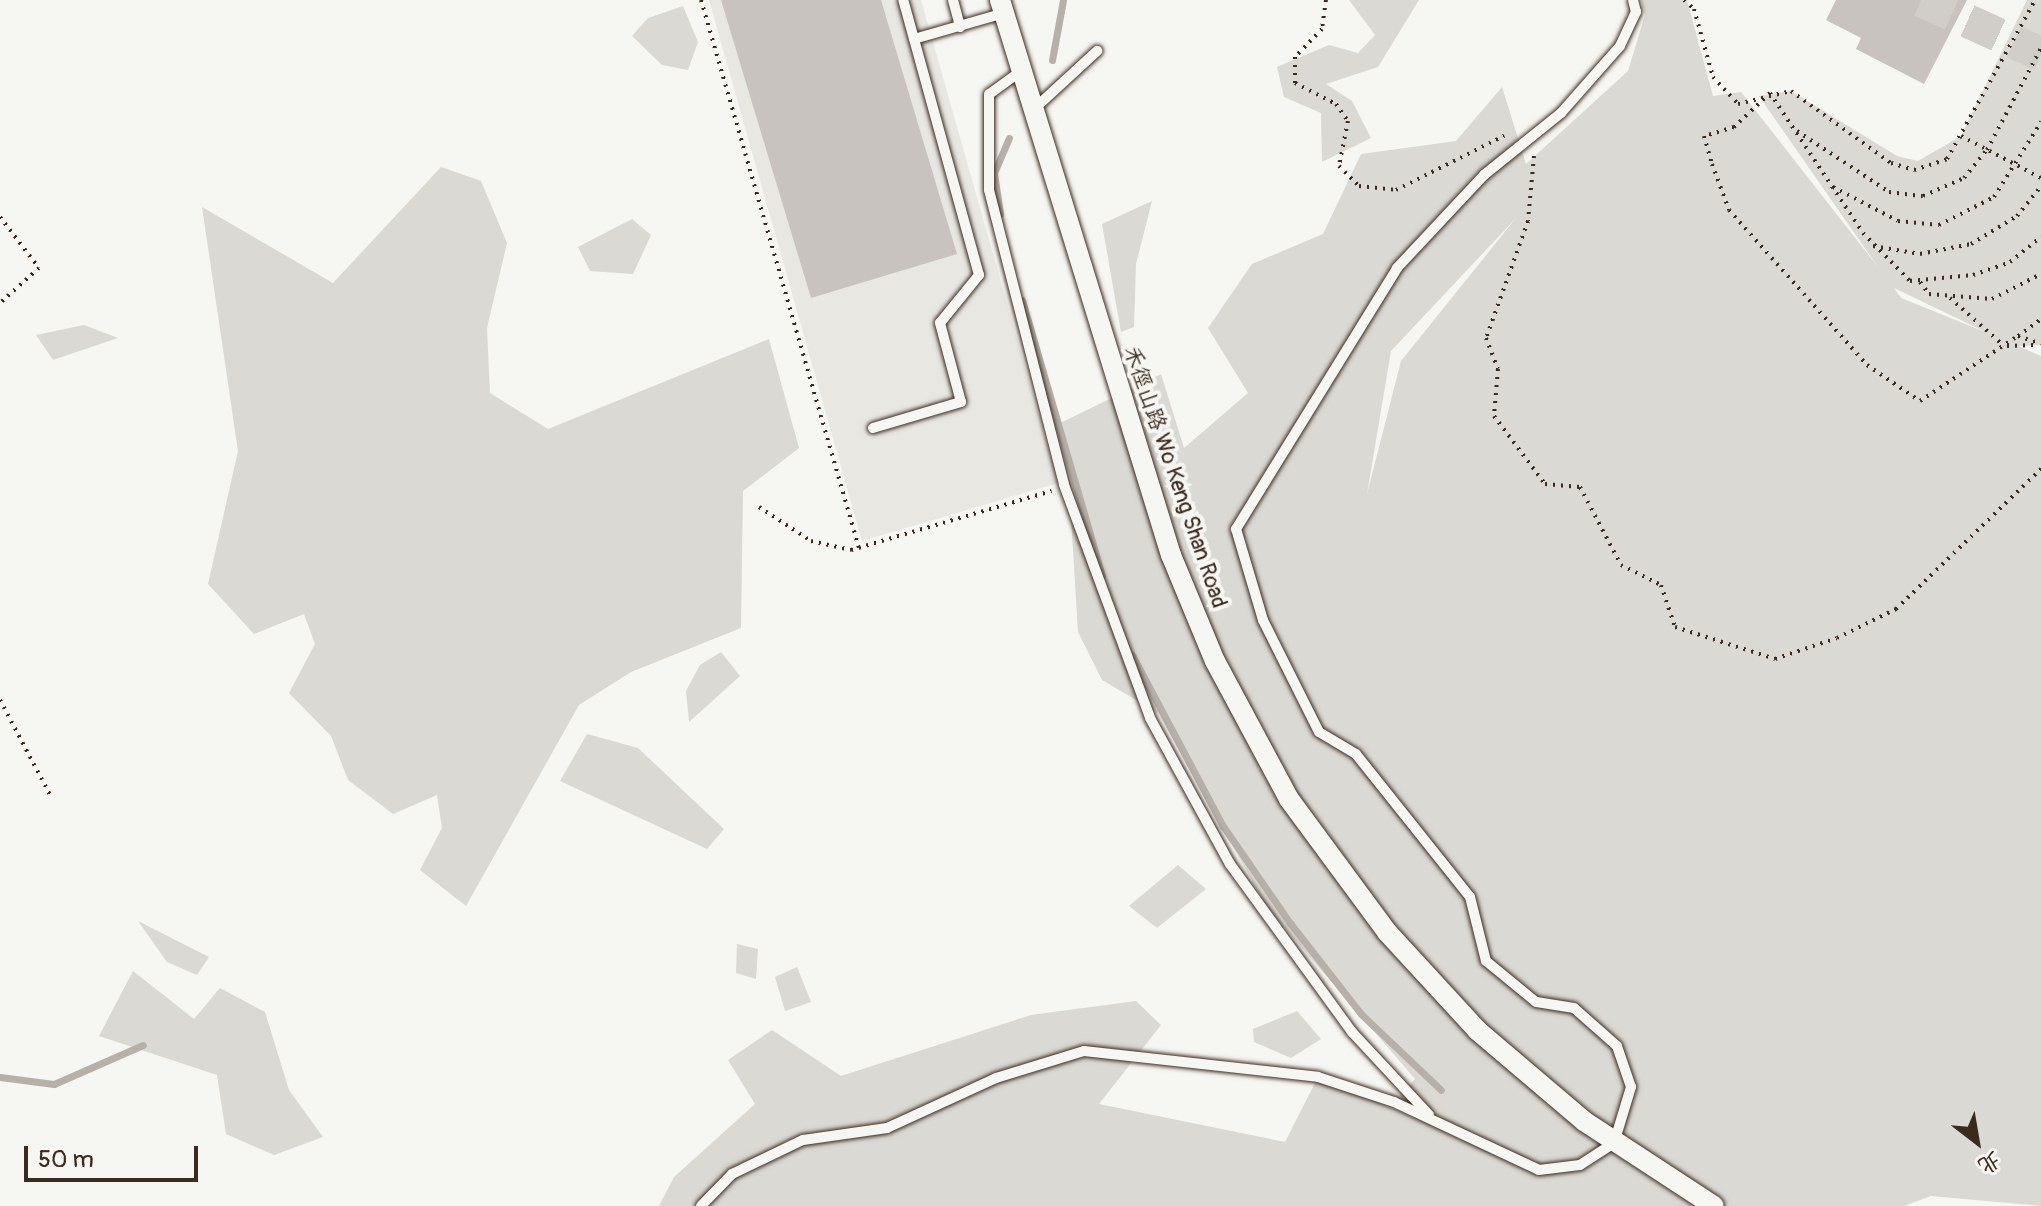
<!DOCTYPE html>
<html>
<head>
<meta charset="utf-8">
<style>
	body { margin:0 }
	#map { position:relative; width:2041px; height:1206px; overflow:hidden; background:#f6f6f2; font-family:Pangolin,"LXGW WenKai TC",sans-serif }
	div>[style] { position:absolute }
	.built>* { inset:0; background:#e8e7e2 }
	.green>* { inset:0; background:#dad9d3 }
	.stream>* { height:7px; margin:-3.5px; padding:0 3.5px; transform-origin:3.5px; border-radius:3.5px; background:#b6b0a9 }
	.building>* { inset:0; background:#c8c3be }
	.trunk-tunnel>* { height:34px; margin-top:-17px; transform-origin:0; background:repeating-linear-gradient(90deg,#d1cdc8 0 34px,transparent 0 51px) }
	.path>* { height:4px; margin-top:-2px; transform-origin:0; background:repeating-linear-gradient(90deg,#3b2a1e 0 2px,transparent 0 8px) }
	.roads { filter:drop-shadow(0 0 2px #3b2a1e) drop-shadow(0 0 2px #3b2a1e) }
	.service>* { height:10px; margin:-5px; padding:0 5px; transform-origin:5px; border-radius:5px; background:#f6f6f2 }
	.minor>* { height:20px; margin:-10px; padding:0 10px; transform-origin:10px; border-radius:10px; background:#f6f6f2 }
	span { translate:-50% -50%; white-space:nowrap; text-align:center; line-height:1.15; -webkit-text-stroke:8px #f6f6f2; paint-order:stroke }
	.street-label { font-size:22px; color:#3b2a1e }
	.north { position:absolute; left:1937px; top:1102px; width:80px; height:80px; -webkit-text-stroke:6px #f6f6f2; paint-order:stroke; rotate:149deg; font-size:22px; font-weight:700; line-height:32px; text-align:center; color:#3b2a1e }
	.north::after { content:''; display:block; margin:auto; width:28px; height:36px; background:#3b2a1e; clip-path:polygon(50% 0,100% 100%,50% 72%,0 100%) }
	.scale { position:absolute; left:24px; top:1146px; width:174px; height:36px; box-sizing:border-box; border:4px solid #3b2a1e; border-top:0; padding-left:10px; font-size:24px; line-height:28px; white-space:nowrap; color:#3b2a1e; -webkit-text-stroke:6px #f6f6f2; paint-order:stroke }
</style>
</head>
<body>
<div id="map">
	<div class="built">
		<i style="clip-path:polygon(709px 0,921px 0,1058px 483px,862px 541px)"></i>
	</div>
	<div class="green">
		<i style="clip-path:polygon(1349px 0,1419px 0,1378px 67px,1326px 84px,1352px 101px,1371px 138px,1322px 162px,1321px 113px,1284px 97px,1277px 67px,1329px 45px,1358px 53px,1375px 35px)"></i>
		<i style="clip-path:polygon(evenodd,1641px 0,1687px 0,1713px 96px,1741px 92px,1878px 267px,1759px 96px,1791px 91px,1897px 156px,1918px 161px,1961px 136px,2027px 0,2041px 0,2041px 345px,2018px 346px,2041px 356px,2041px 1206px,1931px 1196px,1904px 1206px,659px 1206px,674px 1177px,755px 1104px,728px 1060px,772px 1030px,841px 1076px,1031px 1015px,1136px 1001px,1161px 1025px,1099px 1104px,1285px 1142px,1318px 1077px,1503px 1155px,1394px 1102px,1415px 1079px,1267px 907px,1158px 713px,1102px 680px,1078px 632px,1069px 484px,1052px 427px,1161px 374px,1184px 448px,1248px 393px,1208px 328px,1252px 264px,1323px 234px,1361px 154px,1456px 141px,1502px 87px,1526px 164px,1628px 71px,1645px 15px,1641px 0,1516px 218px,1401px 361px,1367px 494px,1391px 351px,1516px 218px,1641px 0,1894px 288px,1994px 336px,1995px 336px,1901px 298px,1894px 288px)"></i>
		<i style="clip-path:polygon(683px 6px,698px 42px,688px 70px,662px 65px,632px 36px,648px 18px)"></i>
		<i style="clip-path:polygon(441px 167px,481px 181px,507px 243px,487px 328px,490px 393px,548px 429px,769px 339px,799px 448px,743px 491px,741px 628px,631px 672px,579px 705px,466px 906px,420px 870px,442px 828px,437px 795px,393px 814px,348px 780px,331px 736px,289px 693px,315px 644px,304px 614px,254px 634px,208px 584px,238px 451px,202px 207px,333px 283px)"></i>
		<i style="clip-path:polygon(1152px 201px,1136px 264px,1134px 327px,1121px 332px,1102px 224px)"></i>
		<i style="clip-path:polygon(632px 219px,651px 235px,633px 274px,590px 271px,578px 247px)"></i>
		<i style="clip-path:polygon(84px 325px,118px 338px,53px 360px,36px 335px)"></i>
		<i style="clip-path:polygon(721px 652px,740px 676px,689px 722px,686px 691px,700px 665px)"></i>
		<i style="clip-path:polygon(587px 734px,638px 748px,724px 829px,707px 849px,560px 781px)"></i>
		<i style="clip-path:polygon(1178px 865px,1206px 889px,1157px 928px,1129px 906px)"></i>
		<i style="clip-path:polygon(138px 921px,209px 957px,197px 975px,167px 962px)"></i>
		<i style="clip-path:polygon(737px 944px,758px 949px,756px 979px,736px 973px)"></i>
		<i style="clip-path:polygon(797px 967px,811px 1002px,785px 1011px,775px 977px)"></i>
		<i style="clip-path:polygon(133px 971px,194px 1019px,220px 988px,265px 1012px,289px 1090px,323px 1137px,274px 1155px,226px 1134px,217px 1075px,99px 1036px)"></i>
		<i style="clip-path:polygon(1297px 1011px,1321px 1039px,1291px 1058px,1254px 1042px,1253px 1029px)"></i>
	</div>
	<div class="stream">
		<i style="left:1052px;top:60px;width:61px;rotate:-79.6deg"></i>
		<i style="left:1000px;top:214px;width:41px;rotate:-98.3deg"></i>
		<i style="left:994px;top:173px;width:38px;rotate:-67deg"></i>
		<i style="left:1022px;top:300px;width:287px;rotate:73.8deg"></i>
		<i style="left:1132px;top:655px;width:194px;rotate:62deg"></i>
		<i style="left:1223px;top:826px;width:118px;rotate:55.4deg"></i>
		<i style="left:1290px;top:923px;width:115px;rotate:52deg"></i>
		<i style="left:1361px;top:1014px;width:110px;rotate:43.5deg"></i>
		<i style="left:0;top:1077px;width:54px;rotate:7.4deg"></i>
		<i style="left:54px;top:1084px;width:97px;rotate:-23.7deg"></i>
	</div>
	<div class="building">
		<i style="clip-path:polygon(721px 0,881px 0,957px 254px,811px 298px)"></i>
		<i style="clip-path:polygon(1836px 0,1967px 0,1924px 84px,1856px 49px,1861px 38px,1826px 20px)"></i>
	</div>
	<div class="trunk-tunnel">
		<i style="left:1921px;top:0;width:132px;rotate:24.2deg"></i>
	</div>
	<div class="path">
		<i style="left:701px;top:0;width:570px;rotate:73.92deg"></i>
		<i style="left:1326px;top:0;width:29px;rotate:98deg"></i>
		<i style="left:1322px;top:29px;width:39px;rotate:134deg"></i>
		<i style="left:1295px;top:57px;width:26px;rotate:90deg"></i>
		<i style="left:1295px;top:83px;width:46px;rotate:27.1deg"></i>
		<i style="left:1336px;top:104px;width:21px;rotate:55deg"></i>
		<i style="left:1348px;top:121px;width:46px;rotate:101.3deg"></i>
		<i style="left:1339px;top:166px;width:28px;rotate:45deg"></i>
		<i style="left:1359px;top:186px;width:37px;rotate:6deg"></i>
		<i style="left:1396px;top:190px;width:121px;rotate:-26.6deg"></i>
		<i style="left:1684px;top:0;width:13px;rotate:42deg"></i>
		<i style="left:1694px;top:9px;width:71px;rotate:74.4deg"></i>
		<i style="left:1713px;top:77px;width:37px;rotate:47deg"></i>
		<i style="left:1738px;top:104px;width:55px;rotate:-13.8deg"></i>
		<i style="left:1791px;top:91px;width:123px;rotate:35.8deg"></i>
		<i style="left:1891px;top:163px;width:24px;rotate:17deg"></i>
		<i style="left:1914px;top:170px;width:35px;rotate:-18deg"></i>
		<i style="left:1947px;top:159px;width:182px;rotate:-61deg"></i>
		<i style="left:1770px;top:93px;width:50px;rotate:136.6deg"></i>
		<i style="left:1734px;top:127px;width:31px;rotate:163deg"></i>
		<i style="left:1704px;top:136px;width:29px;rotate:74deg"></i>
		<i style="left:1712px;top:164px;width:49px;rotate:69.7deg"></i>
		<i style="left:1729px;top:210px;width:208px;rotate:48.3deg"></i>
		<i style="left:1867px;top:365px;width:64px;rotate:34.2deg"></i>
		<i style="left:1920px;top:401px;width:118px;rotate:-33.6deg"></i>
		<i style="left:2018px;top:336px;width:24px;rotate:19deg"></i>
		<i style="left:1770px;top:93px;width:168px;rotate:56.4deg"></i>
		<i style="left:1863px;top:233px;width:67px;rotate:45.6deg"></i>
		<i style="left:1910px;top:281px;width:63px;rotate:-5.4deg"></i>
		<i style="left:1973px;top:275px;width:39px;rotate:-19deg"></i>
		<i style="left:2010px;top:262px;width:40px;rotate:-39deg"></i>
		<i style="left:1797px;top:131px;width:110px;rotate:33.5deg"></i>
		<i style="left:1889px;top:192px;width:34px;rotate:7deg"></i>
		<i style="left:1923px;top:196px;width:45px;rotate:-23.7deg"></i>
		<i style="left:1964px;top:178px;width:36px;rotate:-51deg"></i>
		<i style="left:1987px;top:150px;width:115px;rotate:-62.1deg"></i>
		<i style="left:1961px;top:136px;width:90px;rotate:27.7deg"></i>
		<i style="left:1534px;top:156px;width:65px;rotate:95.3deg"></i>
		<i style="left:1528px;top:221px;width:124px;rotate:109.7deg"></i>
		<i style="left:1486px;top:338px;width:33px;rotate:69deg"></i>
		<i style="left:1498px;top:369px;width:47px;rotate:94.9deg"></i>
		<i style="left:1494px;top:416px;width:85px;rotate:53.1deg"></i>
		<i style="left:1545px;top:484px;width:35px;rotate:5deg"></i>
		<i style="left:1580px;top:487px;width:88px;rotate:62.3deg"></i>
		<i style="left:1621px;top:565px;width:45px;rotate:26.6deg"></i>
		<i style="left:1661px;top:585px;width:44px;rotate:71.6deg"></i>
		<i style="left:1675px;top:627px;width:105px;rotate:17.7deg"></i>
		<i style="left:1775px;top:659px;width:65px;rotate:-18.7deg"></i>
		<i style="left:1837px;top:638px;width:66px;rotate:-26.2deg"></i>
		<i style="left:1896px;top:609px;width:202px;rotate:-44deg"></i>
		<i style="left:1833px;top:187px;width:73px;rotate:27.6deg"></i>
		<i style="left:1898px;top:221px;width:41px;rotate:5.6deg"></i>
		<i style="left:1939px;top:225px;width:62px;rotate:-27deg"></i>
		<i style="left:1994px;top:197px;width:89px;rotate:-57.9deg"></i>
		<i style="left:0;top:217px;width:64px;rotate:52.6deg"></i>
		<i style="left:39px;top:268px;width:52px;rotate:138.1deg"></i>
		<i style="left:1873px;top:246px;width:48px;rotate:9.7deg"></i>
		<i style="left:1920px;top:254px;width:52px;rotate:-11.1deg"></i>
		<i style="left:1971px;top:244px;width:54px;rotate:-31.3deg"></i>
		<i style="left:2017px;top:216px;width:38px;rotate:-51deg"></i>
		<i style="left:1920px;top:282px;width:15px;rotate:53deg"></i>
		<i style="left:1929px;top:294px;width:63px;rotate:4.5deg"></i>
		<i style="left:1992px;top:299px;width:55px;rotate:-27deg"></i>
		<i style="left:1950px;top:298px;width:72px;rotate:41.6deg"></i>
		<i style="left:2018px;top:336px;width:29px;rotate:-36deg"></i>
		<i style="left:2007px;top:346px;width:31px;rotate:-2deg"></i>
		<i style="left:759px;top:507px;width:62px;rotate:33.2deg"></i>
		<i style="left:811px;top:541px;width:41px;rotate:12.7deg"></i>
		<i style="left:851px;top:550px;width:209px;rotate:-16.4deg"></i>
		<i style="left:0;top:700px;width:107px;rotate:62.2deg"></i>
	</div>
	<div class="roads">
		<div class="service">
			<i style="left:953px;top:0;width:28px;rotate:75deg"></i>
			<i style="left:914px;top:39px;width:94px;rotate:-16.1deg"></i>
			<i style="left:1021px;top:71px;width:39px;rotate:144deg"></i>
			<i style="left:989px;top:94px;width:96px;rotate:90deg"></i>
			<i style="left:989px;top:190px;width:304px;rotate:75.7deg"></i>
			<i style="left:1064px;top:485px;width:248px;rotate:69.7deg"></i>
			<i style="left:1150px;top:718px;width:166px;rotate:61.3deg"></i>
			<i style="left:1230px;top:864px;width:208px;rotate:54deg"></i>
			<i style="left:1352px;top:1032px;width:113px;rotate:47.1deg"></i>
			<i style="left:1034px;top:109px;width:86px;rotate:-42.6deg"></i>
			<i style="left:873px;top:428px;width:92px;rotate:-16.5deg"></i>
			<i style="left:961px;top:402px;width:82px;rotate:-104.9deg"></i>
			<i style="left:940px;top:323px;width:62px;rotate:-50.9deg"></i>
			<i style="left:979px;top:275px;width:285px;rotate:-105.4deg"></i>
			<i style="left:701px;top:1206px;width:45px;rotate:-45.9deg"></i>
			<i style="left:732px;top:1174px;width:79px;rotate:-25.6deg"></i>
			<i style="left:803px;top:1140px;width:85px;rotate:-8.1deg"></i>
			<i style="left:887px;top:1128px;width:120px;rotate:-24.6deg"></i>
			<i style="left:996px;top:1078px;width:92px;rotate:-17.1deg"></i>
			<i style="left:1084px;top:1051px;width:235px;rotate:6.3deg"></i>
			<i style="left:1318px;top:1077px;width:80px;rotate:18.2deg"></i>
			<i style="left:1394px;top:1102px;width:160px;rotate:25.1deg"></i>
			<i style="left:1539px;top:1170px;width:41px;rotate:-7deg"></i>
			<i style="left:1580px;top:1165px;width:40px;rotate:-32.9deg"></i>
			<i style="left:1614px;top:1143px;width:59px;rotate:-73.1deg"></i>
			<i style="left:1631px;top:1087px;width:43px;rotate:-108.9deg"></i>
			<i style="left:1617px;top:1046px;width:57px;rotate:-138.5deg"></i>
			<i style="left:1574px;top:1008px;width:38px;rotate:-171deg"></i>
			<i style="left:1536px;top:1002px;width:65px;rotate:-140.6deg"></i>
			<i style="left:1486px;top:961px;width:66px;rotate:-104deg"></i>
			<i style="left:1470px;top:897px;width:183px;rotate:-128.6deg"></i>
			<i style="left:1356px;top:754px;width:43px;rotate:-149.3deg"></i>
			<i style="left:1319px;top:732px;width:125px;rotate:-116.6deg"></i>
			<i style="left:1263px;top:620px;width:95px;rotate:-106.5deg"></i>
			<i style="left:1236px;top:529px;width:307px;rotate:-58.3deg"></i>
			<i style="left:1397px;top:268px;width:127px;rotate:-46.9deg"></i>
			<i style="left:1484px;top:175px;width:99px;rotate:-38.8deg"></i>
			<i style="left:1561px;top:113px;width:89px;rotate:-48.6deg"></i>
			<i style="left:1620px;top:46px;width:38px;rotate:-65deg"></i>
			<i style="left:1636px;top:12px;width:12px;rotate:-104deg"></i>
		</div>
		<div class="minor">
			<i style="left:1000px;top:0;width:581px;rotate:72.88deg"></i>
			<i style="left:1171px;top:555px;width:115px;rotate:67.5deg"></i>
			<i style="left:1215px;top:661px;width:157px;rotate:61.8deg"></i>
			<i style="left:1289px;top:799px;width:165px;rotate:53.6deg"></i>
			<i style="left:1387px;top:932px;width:133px;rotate:47.4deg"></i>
			<i style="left:1477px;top:1030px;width:140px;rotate:40.4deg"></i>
			<i style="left:1584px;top:1121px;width:155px;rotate:33.2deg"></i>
		</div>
	</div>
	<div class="street-label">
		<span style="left:1175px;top:477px;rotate:71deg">禾徑山路 Wo Keng Shan Road</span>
	</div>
	<div class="north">北</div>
	<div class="scale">50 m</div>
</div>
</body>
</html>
